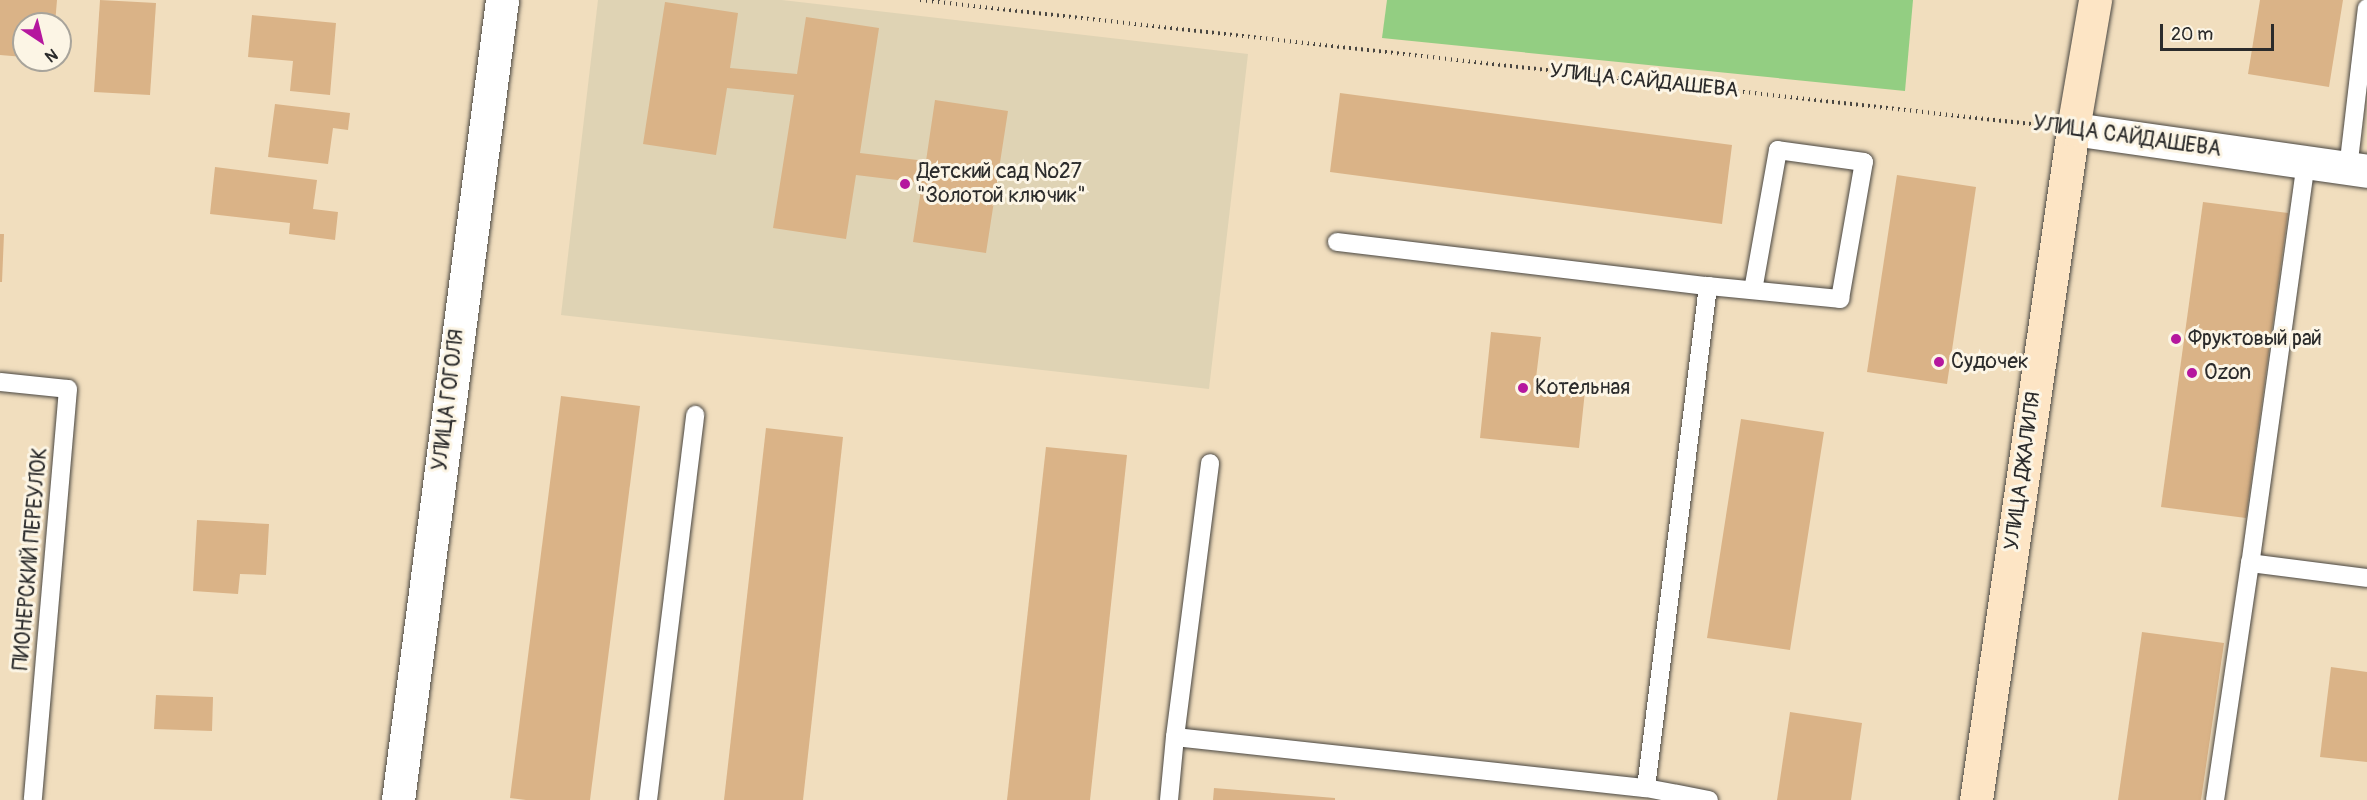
<!DOCTYPE html>
<html>
<head>
<meta charset="utf-8">
<style>
	body { margin:0 }
	#map { position:relative; width:2367px; height:800px; overflow:hidden; background:#f1debe; font-family:Pangolin,sans-serif }
	div>[style] { position:absolute }
	.built>* { inset:0; background:#dfd3b4 }
	.green>* { inset:0; background:#93ce82 }
	.building>* { inset:0; background:#dab387 }
	.path>* { height:4px; margin-top:-2px; transform-origin:0; background:repeating-linear-gradient(90deg,#494641 0 1.5px,transparent 0 6px) }
	.roads { filter:drop-shadow(0 0 2px #494641) drop-shadow(0 0 2px #494641) }
	.lane>* { height:18px; margin:-9px; padding:0 9px; transform-origin:9px; border-radius:9px; background:#fff }
	.street>* { height:33px; margin:-16.5px; padding:0 16.5px; transform-origin:16.5px; border-radius:16.5px; background:#fff }
	.secondary>* { height:33px; margin:-16.5px; padding:0 16.5px; transform-origin:16.5px; border-radius:16.5px; background:#fde5c5 }
	.dots>* { width:16px; height:16px; translate:-50% -50%; box-sizing:border-box; border:3px solid #fcf5e5; border-radius:50% }
	span { translate:-50% -50%; white-space:nowrap; text-align:center; line-height:1.15; -webkit-text-stroke:6px #fcf5e5; paint-order:stroke }
	.street-label { font-size:21px; color:#2b2b2b }
	.poi-label { font-size:21px; color:#2b2b2b }
	.left { translate:0 -50%; text-align:left }
	.north { position:absolute; left:12px; top:12px; width:60px; height:60px; box-sizing:border-box; background:#fcf5e5; border:2px solid #a8a49b; border-radius:50%; rotate:145deg; font-size:16px; font-weight:700; line-height:24px; text-align:center; color:#2b2b2b }
	.north::after { content:''; display:block; margin:auto; width:21px; height:27px; background:#b5179e; clip-path:polygon(50% 0,100% 100%,50% 72%,0 100%) }
	.scale { position:absolute; left:2160px; top:24px; width:114px; height:27px; box-sizing:border-box; border:3px solid #2b2b2b; border-top:0; padding-left:8px; font-size:18px; line-height:21px; white-space:nowrap; color:#2b2b2b; -webkit-text-stroke:4px #fcf5e5; paint-order:stroke }
</style>
</head>
<body>
<div id="map">
	<div class="built">
		<i style="clip-path:polygon(598px 0,782px 0,1248px 54px,1209px 389px,561px 315px)"></i>
	</div>
	<div class="green">
		<i style="clip-path:polygon(1387px 0,1913px 0,1905px 91px,1382px 38px)"></i>
	</div>
	<div class="building">
		<i style="clip-path:polygon(0 0,57px 0,55px 24px,24px 24px,24px 57px,0 55px)"></i>
		<i style="clip-path:polygon(100px 0,156px 3px,150px 95px,94px 92px)"></i>
		<i style="clip-path:polygon(2260px 0,2343px 0,2329px 87px,2248px 74px)"></i>
		<i style="clip-path:polygon(665px 2px,738px 13px,730px 68px,797px 74px,806px 17px,879px 28px,860px 153px,926px 161px,935px 100px,1008px 111px,986px 253px,913px 242px,922px 183px,856px 175px,846px 239px,773px 228px,794px 95px,727px 88px,716px 155px,643px 144px)"></i>
		<i style="clip-path:polygon(252px 15px,336px 23px,330px 95px,290px 91px,293px 61px,248px 57px)"></i>
		<i style="clip-path:polygon(1340px 93px,1732px 145px,1722px 224px,1330px 172px)"></i>
		<i style="clip-path:polygon(275px 104px,350px 113px,348px 130px,333px 128px,328px 164px,268px 157px)"></i>
		<i style="clip-path:polygon(215px 167px,317px 180px,313px 209px,338px 212px,335px 240px,289px 234px,290px 223px,210px 214px)"></i>
		<i style="clip-path:polygon(1897px 175px,1976px 187px,1947px 384px,1867px 372px)"></i>
		<i style="clip-path:polygon(2203px 202px,2288px 213px,2246px 518px,2161px 507px)"></i>
		<i style="clip-path:polygon(0 234px,4px 234px,2px 282px,0 282px)"></i>
		<i style="clip-path:polygon(1491px 332px,1541px 337px,1535px 386px,1585px 391px,1579px 448px,1480px 438px)"></i>
		<i style="clip-path:polygon(561px 396px,640px 406px,590px 800px,526px 800px,510px 798px)"></i>
		<i style="clip-path:polygon(1741px 419px,1824px 432px,1790px 650px,1707px 638px)"></i>
		<i style="clip-path:polygon(766px 428px,843px 437px,803px 800px,724px 800px)"></i>
		<i style="clip-path:polygon(1046px 447px,1127px 455px,1090px 800px,1007px 800px)"></i>
		<i style="clip-path:polygon(197px 520px,269px 524px,266px 575px,240px 574px,238px 594px,193px 591px)"></i>
		<i style="clip-path:polygon(2142px 632px,2224px 643px,2201px 800px,2118px 800px)"></i>
		<i style="clip-path:polygon(2331px 667px,2367px 672px,2367px 762px,2320px 757px)"></i>
		<i style="clip-path:polygon(156px 695px,213px 697px,212px 731px,154px 729px)"></i>
		<i style="clip-path:polygon(1790px 712px,1862px 723px,1851px 800px,1777px 800px)"></i>
		<i style="clip-path:polygon(1214px 788px,1335px 798px,1335px 800px,1213px 800px)"></i>
	</div>
	<div class="path">
		<i style="left:920px;top:0;width:1126px;rotate:6.37deg"></i>
	</div>
	<div class="roads">
		<div class="lane">
			<i style="left:2306px;top:162px;width:405px;rotate:97.9deg"></i>
			<i style="left:2250px;top:563px;width:118px;rotate:7.3deg"></i>
			<i style="left:2348px;top:169px;width:162px;rotate:-83.3deg"></i>
			<i style="left:1337px;top:242px;width:374px;rotate:6.8deg"></i>
			<i style="left:0;top:382px;width:68px;rotate:5.9deg"></i>
			<i style="left:68px;top:389px;width:412px;rotate:94.9deg"></i>
			<i style="left:1175px;top:737px;width:276px;rotate:-82.7deg"></i>
			<i style="left:1646px;top:788px;width:506px;rotate:-82.96deg"></i>
			<i style="left:1708px;top:286px;width:133px;rotate:5.6deg"></i>
			<i style="left:1840px;top:299px;width:139px;rotate:-80.1deg"></i>
			<i style="left:1864px;top:162px;width:87px;rotate:-172.1deg"></i>
			<i style="left:1778px;top:150px;width:142px;rotate:100.1deg"></i>
			<i style="left:648px;top:800px;width:388px;rotate:-83deg"></i>
			<i style="left:1169px;top:800px;width:63px;rotate:-84.6deg"></i>
			<i style="left:1175px;top:737px;width:474px;rotate:6.2deg"></i>
			<i style="left:1646px;top:788px;width:64px;rotate:10.8deg"></i>
			<i style="left:2215px;top:800px;width:240px;rotate:-81.6deg"></i>
		</div>
		<div class="street">
			<i style="left:2073px;top:129px;width:297px;rotate:8.1deg"></i>
			<i style="left:398px;top:800px;width:807px;rotate:-82.59deg"></i>
		</div>
		<div class="secondary">
			<i style="left:1976px;top:800px;width:678px;rotate:-81.77deg"></i>
			<i style="left:2073px;top:129px;width:131px;rotate:-80.3deg"></i>
		</div>
	</div>
	<div class="dots">
		<i style="left:905px;top:184px;background:#b5179e"></i>
		<i style="left:2176px;top:339px;background:#b5179e"></i>
		<i style="left:1939px;top:362px;background:#b5179e"></i>
		<i style="left:2192px;top:373px;background:#b5179e"></i>
		<i style="left:1523px;top:388px;background:#b5179e"></i>
	</div>
	<div class="street-label">
		<span style="left:1644px;top:81px;rotate:6deg">УЛИЦА САЙДАШЕВА</span>
		<span style="left:2127px;top:137px;rotate:8deg">УЛИЦА САЙДАШЕВА</span>
		<span style="left:449px;top:400px;rotate:-83deg">УЛИЦА ГОГОЛЯ</span>
		<span style="left:2023px;top:471px;rotate:-82deg">УЛИЦА ДЖАЛИЛЯ</span>
		<span style="left:31px;top:559px;rotate:-85deg">ПИОНЕРСКИЙ ПЕРЕУЛОК</span>
	</div>
	<div class="poi-label">
		<span class="left" style="left:917px;top:184px">Детский сад №27<br>"Золотой ключик"</span>
		<span class="left" style="left:2188px;top:339px">Фруктовый рай</span>
		<span class="left" style="left:1951px;top:362px">Судочек</span>
		<span class="left" style="left:2204px;top:373px">Ozon</span>
		<span class="left" style="left:1535px;top:388px">Котельная</span>
	</div>
	<div class="north">N</div>
	<div class="scale">20 m</div>
</div>
</body>
</html>
